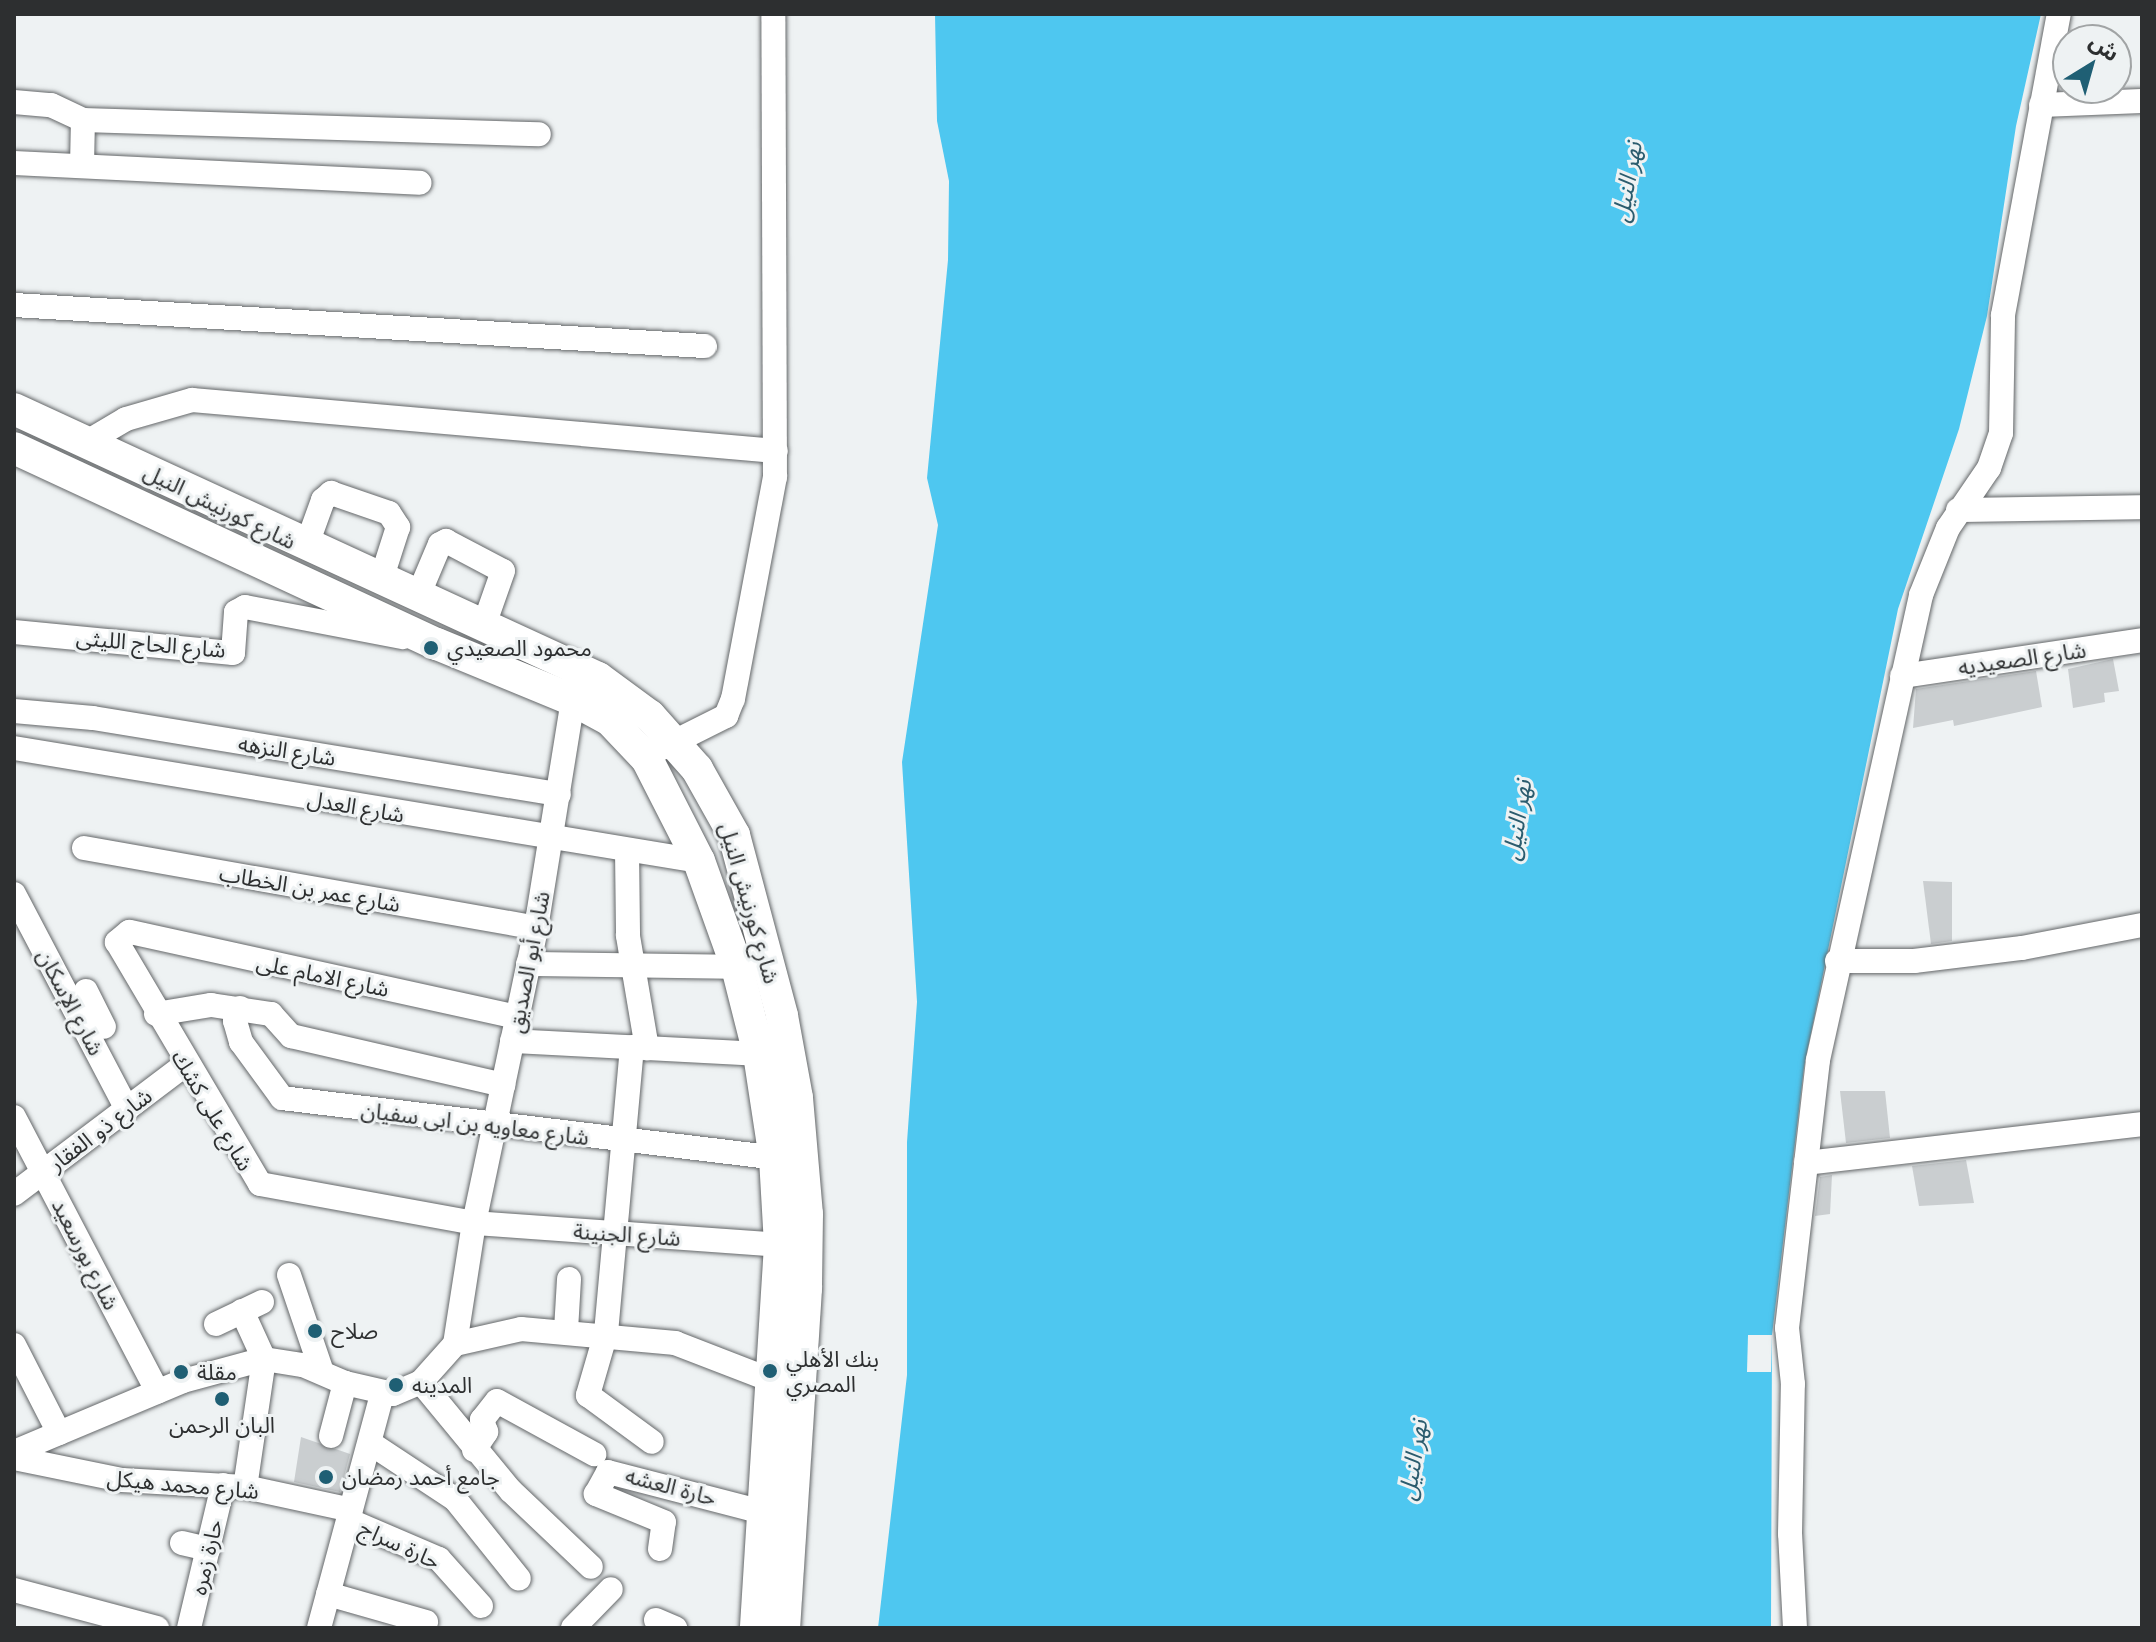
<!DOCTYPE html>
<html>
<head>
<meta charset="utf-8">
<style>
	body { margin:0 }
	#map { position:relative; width:2156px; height:1642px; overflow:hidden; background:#eef2f3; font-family:"Noto Sans","Noto Sans Arabic",sans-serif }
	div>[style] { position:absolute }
	.water>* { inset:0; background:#4ec7f0 }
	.pier>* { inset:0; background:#eef2f3 }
	.building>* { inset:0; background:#caced0 }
	.roads { filter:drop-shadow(0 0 2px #646769) drop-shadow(0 0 2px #646769) }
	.minor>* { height:24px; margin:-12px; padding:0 12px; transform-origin:12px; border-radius:12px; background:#fff }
	.major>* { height:32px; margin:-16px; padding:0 16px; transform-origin:16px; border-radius:16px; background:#fff }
	.dots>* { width:22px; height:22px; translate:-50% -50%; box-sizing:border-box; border:4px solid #eef2f3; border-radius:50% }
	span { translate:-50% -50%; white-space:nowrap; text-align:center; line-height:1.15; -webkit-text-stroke:6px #eef2f3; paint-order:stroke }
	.street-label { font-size:22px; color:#2d2f30 }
	.poi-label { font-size:22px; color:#2d2f30 }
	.left { translate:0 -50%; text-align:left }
	.water-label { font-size:24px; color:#2b5c6e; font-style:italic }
	.frame { position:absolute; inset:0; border:16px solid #2d2f30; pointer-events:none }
	.north { position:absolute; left:2052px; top:24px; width:80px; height:80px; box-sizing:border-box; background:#eef2f3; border:2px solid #a1a4a5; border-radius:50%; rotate:37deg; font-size:22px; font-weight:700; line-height:32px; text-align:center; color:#2d2f30 }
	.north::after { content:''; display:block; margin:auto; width:28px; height:36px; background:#1f5f74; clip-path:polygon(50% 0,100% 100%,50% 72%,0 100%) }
</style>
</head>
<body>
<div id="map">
	<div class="water">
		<i style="clip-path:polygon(935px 14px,2041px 14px,2016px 126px,1987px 316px,1959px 429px,1898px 609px,1804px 1067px,1772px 1335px,1771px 1628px,878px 1628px,907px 1375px,907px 1142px,917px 1002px,902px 762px,938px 525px,927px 478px,948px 260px,949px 181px,937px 121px)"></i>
	</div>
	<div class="pier">
		<i style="clip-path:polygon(1748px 1335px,1772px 1335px,1771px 1372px,1747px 1372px)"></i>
	</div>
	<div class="building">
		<i style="clip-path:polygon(2113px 659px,2119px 691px,2104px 693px,2105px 702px,2073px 708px,2068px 669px)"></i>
		<i style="clip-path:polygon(2036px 671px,2042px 707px,1954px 726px,1953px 720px,1913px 728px,1916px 689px)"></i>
		<i style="clip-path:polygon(1923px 881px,1952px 882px,1952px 941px,1931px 944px)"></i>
		<i style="clip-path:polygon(1840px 1091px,1885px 1091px,1890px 1138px,1846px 1143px)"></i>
		<i style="clip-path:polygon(1966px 1160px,1974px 1203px,1919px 1206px,1912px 1166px)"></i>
		<i style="clip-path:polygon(1832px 1175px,1830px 1214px,1815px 1216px,1820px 1177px)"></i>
		<i style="clip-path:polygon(301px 1437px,350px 1454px,340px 1492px,294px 1482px)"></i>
	</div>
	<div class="roads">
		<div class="minor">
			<i style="left:14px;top:102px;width:37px;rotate:5deg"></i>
			<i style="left:51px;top:105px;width:35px;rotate:25deg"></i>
			<i style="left:83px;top:120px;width:456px;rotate:1.8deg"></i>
			<i style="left:2041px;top:105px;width:101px;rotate:-2.3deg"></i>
			<i style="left:14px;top:163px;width:406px;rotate:2.8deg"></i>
			<i style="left:82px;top:166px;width:46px;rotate:-88.8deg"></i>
			<i style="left:14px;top:305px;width:692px;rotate:3.4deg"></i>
			<i style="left:87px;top:442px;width:45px;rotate:-30.5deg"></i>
			<i style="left:126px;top:419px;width:69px;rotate:-16.1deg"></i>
			<i style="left:192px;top:400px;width:586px;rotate:4.99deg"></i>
			<i style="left:1958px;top:510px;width:184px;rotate:-0.9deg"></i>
			<i style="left:306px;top:547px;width:50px;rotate:-70.1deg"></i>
			<i style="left:323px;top:500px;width:11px;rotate:-41deg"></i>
			<i style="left:331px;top:493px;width:61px;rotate:19deg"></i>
			<i style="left:389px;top:513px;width:17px;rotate:57deg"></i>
			<i style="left:398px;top:527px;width:56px;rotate:107.8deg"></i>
			<i style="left:418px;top:596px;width:56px;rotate:-67.1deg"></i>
			<i style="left:440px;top:544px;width:7px;rotate:-27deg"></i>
			<i style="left:446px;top:541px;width:64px;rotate:27.8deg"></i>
			<i style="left:503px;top:571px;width:57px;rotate:109.4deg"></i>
			<i style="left:14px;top:632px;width:220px;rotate:5.5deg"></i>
			<i style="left:233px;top:653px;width:41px;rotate:-85.8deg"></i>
			<i style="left:236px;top:612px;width:10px;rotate:-29deg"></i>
			<i style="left:245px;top:607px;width:161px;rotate:10.8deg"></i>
			<i style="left:1902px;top:676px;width:243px;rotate:-8.5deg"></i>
			<i style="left:14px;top:711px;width:79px;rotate:5.1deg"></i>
			<i style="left:93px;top:718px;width:472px;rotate:9.3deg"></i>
			<i style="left:14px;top:748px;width:694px;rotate:9.37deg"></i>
			<i style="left:662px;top:748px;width:72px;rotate:-26.6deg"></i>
			<i style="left:726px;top:716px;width:18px;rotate:-68deg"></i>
			<i style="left:733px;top:699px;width:226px;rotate:-79.3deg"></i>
			<i style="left:775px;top:477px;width:463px;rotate:-90.2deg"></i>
			<i style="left:84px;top:848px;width:459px;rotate:10deg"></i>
			<i style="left:627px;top:850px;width:86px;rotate:89.3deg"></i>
			<i style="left:628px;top:936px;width:114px;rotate:80.4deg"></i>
			<i style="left:14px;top:894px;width:243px;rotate:62.3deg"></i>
			<i style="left:1837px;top:961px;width:77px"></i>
			<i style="left:1914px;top:961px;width:109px;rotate:-6.9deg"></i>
			<i style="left:2022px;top:948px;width:122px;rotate:-10.9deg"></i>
			<i style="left:528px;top:964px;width:209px;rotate:0.8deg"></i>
			<i style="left:86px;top:991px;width:40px;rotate:63.4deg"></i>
			<i style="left:240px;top:1008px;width:14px;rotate:111deg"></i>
			<i style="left:235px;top:1021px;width:22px;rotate:74deg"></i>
			<i style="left:241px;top:1042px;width:69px;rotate:53.8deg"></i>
			<i style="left:282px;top:1098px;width:497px;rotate:6.9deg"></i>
			<i style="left:156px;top:1014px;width:56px;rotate:-9.3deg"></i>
			<i style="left:211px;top:1005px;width:61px;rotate:8.5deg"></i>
			<i style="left:271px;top:1014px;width:30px;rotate:48deg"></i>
			<i style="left:291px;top:1036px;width:218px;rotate:13deg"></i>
			<i style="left:517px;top:1017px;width:397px;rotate:-167.6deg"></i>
			<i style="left:129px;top:932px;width:16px;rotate:140deg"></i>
			<i style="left:117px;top:942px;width:281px;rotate:59.4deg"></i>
			<i style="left:260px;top:1184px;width:218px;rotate:10.3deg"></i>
			<i style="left:474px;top:1223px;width:307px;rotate:4.1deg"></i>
			<i style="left:512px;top:1041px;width:247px;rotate:3deg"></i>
			<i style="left:632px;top:1047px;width:287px;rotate:95.2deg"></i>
			<i style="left:606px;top:1333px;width:65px;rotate:106.2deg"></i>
			<i style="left:588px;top:1395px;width:79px;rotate:36.3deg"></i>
			<i style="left:14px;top:1117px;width:310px;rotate:62.4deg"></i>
			<i style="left:1806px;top:1163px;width:338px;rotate:-6.6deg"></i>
			<i style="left:14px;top:1194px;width:216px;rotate:-37.1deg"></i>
			<i style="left:289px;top:1275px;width:102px;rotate:71.2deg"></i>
			<i style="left:242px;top:1311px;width:53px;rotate:65.4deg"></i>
			<i style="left:264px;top:1359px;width:129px;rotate:98.4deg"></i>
			<i style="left:216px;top:1324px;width:51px;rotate:-25.6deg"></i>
			<i style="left:566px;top:1330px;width:51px;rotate:-86.6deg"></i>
			<i style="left:455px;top:1344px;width:122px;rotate:-81.1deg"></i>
			<i style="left:474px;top:1223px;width:301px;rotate:-78.1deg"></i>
			<i style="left:536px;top:928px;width:231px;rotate:-80.8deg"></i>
			<i style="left:14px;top:1345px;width:99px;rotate:62.9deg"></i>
			<i style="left:421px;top:1382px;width:141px;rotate:50.5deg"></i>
			<i style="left:511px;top:1491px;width:110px;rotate:43.5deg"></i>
			<i style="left:331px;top:1436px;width:55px;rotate:-75.2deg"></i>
			<i style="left:370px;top:1443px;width:102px;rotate:33.4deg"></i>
			<i style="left:455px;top:1499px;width:102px;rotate:51.3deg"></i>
			<i style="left:474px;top:1450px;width:22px;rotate:-56deg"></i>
			<i style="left:486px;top:1432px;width:13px;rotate:-108deg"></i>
			<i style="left:482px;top:1420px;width:24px;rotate:-52deg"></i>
			<i style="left:497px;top:1401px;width:111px;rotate:28.7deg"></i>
			<i style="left:14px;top:1452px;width:183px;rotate:-22.8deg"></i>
			<i style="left:183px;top:1381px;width:84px;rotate:-15.2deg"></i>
			<i style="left:264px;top:1359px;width:39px;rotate:9deg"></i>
			<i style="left:303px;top:1365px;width:46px;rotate:23.2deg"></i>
			<i style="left:345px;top:1383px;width:49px;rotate:12.9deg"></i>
			<i style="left:393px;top:1394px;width:30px;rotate:-23deg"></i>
			<i style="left:421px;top:1382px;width:51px;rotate:-48.2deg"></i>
			<i style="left:455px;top:1344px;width:68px;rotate:-12.8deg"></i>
			<i style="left:521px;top:1329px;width:155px;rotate:5.2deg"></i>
			<i style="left:675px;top:1343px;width:103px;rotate:21.1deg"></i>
			<i style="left:14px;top:1458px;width:110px;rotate:11.5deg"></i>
			<i style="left:122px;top:1480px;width:123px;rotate:3.3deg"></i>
			<i style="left:245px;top:1487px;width:108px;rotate:12.2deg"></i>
			<i style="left:348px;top:1520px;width:99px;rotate:23.2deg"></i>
			<i style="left:439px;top:1559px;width:63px;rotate:48.2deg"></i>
			<i style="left:182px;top:1543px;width:27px;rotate:13deg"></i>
			<i style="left:660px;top:1549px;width:27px;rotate:-82deg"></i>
			<i style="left:664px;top:1522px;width:74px;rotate:-157.6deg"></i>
			<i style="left:596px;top:1494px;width:25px;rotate:-61deg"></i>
			<i style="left:608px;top:1472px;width:160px;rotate:14.5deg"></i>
			<i style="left:14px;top:1590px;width:148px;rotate:14.9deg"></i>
			<i style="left:328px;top:1594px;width:102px;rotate:15.9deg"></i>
			<i style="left:656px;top:1620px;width:21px;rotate:23deg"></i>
			<i style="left:189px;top:1628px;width:147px;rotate:-76.6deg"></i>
			<i style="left:319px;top:1628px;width:242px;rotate:-74.9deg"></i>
			<i style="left:573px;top:1628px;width:54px;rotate:-45.7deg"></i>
			<i style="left:1795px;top:1628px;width:94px;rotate:-93deg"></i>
			<i style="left:1790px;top:1534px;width:150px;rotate:-88.9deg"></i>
			<i style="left:1793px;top:1384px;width:56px;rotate:-96.1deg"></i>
			<i style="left:1787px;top:1328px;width:270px;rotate:-83.4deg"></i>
			<i style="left:1818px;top:1060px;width:476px;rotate:-77.5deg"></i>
			<i style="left:1921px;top:595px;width:72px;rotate:-68.1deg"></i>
			<i style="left:1948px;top:528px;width:73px;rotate:-55.7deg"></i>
			<i style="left:1989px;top:468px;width:37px;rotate:-71deg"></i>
			<i style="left:2001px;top:433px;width:118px;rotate:-89deg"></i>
			<i style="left:2003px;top:315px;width:306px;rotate:-79.5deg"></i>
		</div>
		<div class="major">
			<i style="left:14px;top:409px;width:643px;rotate:24.73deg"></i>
			<i style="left:598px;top:678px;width:64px;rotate:36.2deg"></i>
			<i style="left:650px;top:716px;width:71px;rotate:48.4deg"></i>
			<i style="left:697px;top:769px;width:76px;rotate:60.7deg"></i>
			<i style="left:734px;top:835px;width:187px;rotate:75.1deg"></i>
			<i style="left:782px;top:1016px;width:83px;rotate:79.6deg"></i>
			<i style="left:797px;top:1098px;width:116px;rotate:85.1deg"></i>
			<i style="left:807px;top:1214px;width:75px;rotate:90.8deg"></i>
			<i style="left:806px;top:1289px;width:340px;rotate:93.7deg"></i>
			<i style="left:14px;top:448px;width:466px;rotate:24.9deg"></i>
			<i style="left:437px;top:644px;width:147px;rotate:22.4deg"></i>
			<i style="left:573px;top:700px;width:42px;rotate:28.4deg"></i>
			<i style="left:610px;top:720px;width:54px;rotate:46.5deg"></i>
			<i style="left:647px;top:759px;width:114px;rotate:63deg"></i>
			<i style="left:699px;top:861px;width:113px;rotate:70.3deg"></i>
			<i style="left:737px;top:967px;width:90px;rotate:75.8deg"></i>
			<i style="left:759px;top:1054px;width:105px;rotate:81.3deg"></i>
			<i style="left:775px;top:1158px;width:87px;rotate:86.7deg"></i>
			<i style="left:780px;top:1245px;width:384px;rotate:93.6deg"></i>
		</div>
	</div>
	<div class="dots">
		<i style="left:431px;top:648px;background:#1f5f74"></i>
		<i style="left:315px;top:1331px;background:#1f5f74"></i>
		<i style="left:770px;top:1371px;background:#1f5f74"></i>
		<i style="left:181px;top:1372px;background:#1f5f74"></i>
		<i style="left:396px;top:1385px;background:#1f5f74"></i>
		<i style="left:222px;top:1399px;background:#1f5f74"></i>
		<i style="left:326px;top:1477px;background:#1f5f74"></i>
	</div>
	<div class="street-label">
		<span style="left:220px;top:506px;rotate:26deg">شارع كورنيش النيل</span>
		<span style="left:151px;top:643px;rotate:5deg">شارع الحاج الليثى</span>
		<span style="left:2022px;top:658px;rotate:-8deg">شارع الصعيديه</span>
		<span style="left:287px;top:750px;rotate:9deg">شارع النزهه</span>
		<span style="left:356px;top:806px;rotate:10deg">شارع العدل</span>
		<span style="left:310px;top:888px;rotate:10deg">شارع عمر بن الخطاب</span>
		<span style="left:750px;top:903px;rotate:74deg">شارع كورنيش النيل</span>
		<span style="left:528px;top:962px;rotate:-79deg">شارع أبو الصديق</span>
		<span style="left:323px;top:975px;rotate:12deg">شارع الامام على</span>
		<span style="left:71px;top:1002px;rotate:62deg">شارع الإسكان</span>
		<span style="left:213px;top:1110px;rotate:59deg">شارع على كشك</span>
		<span style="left:475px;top:1123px;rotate:7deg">شارع معاويه بن ابى سفيان</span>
		<span style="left:100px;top:1129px;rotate:-37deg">شارع ذو الفقار</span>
		<span style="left:627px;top:1234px;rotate:4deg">شارع الجنينة</span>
		<span style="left:86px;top:1254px;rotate:63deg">شارع بورسعيد</span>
		<span style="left:183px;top:1484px;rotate:5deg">شارع محمد هيكل</span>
		<span style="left:671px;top:1486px;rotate:15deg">حارة العشه</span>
		<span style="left:400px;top:1544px;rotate:25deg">حارة سراج</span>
		<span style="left:206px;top:1557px;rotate:-77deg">حارة زمره</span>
	</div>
	<div class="poi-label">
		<span class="left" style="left:447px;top:648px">محمود الصعيدي</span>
		<span class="left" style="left:331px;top:1331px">صلاح</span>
		<span class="left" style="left:786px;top:1371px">بنك الأهلي<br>المصري</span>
		<span class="left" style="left:197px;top:1372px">مقلة</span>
		<span class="left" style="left:412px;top:1385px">المدينه</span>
		<span style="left:222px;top:1425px">البان الرحمن</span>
		<span class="left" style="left:342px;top:1477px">جامع أحمد رمضان</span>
	</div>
	<div class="water-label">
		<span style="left:1626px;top:182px;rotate:-80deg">نهر النيل</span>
		<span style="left:1516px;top:820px;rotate:-81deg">نهر النيل</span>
		<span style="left:1412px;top:1460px;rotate:-81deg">نهر النيل</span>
	</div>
	<div class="frame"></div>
	<div class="north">ش</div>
</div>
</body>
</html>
